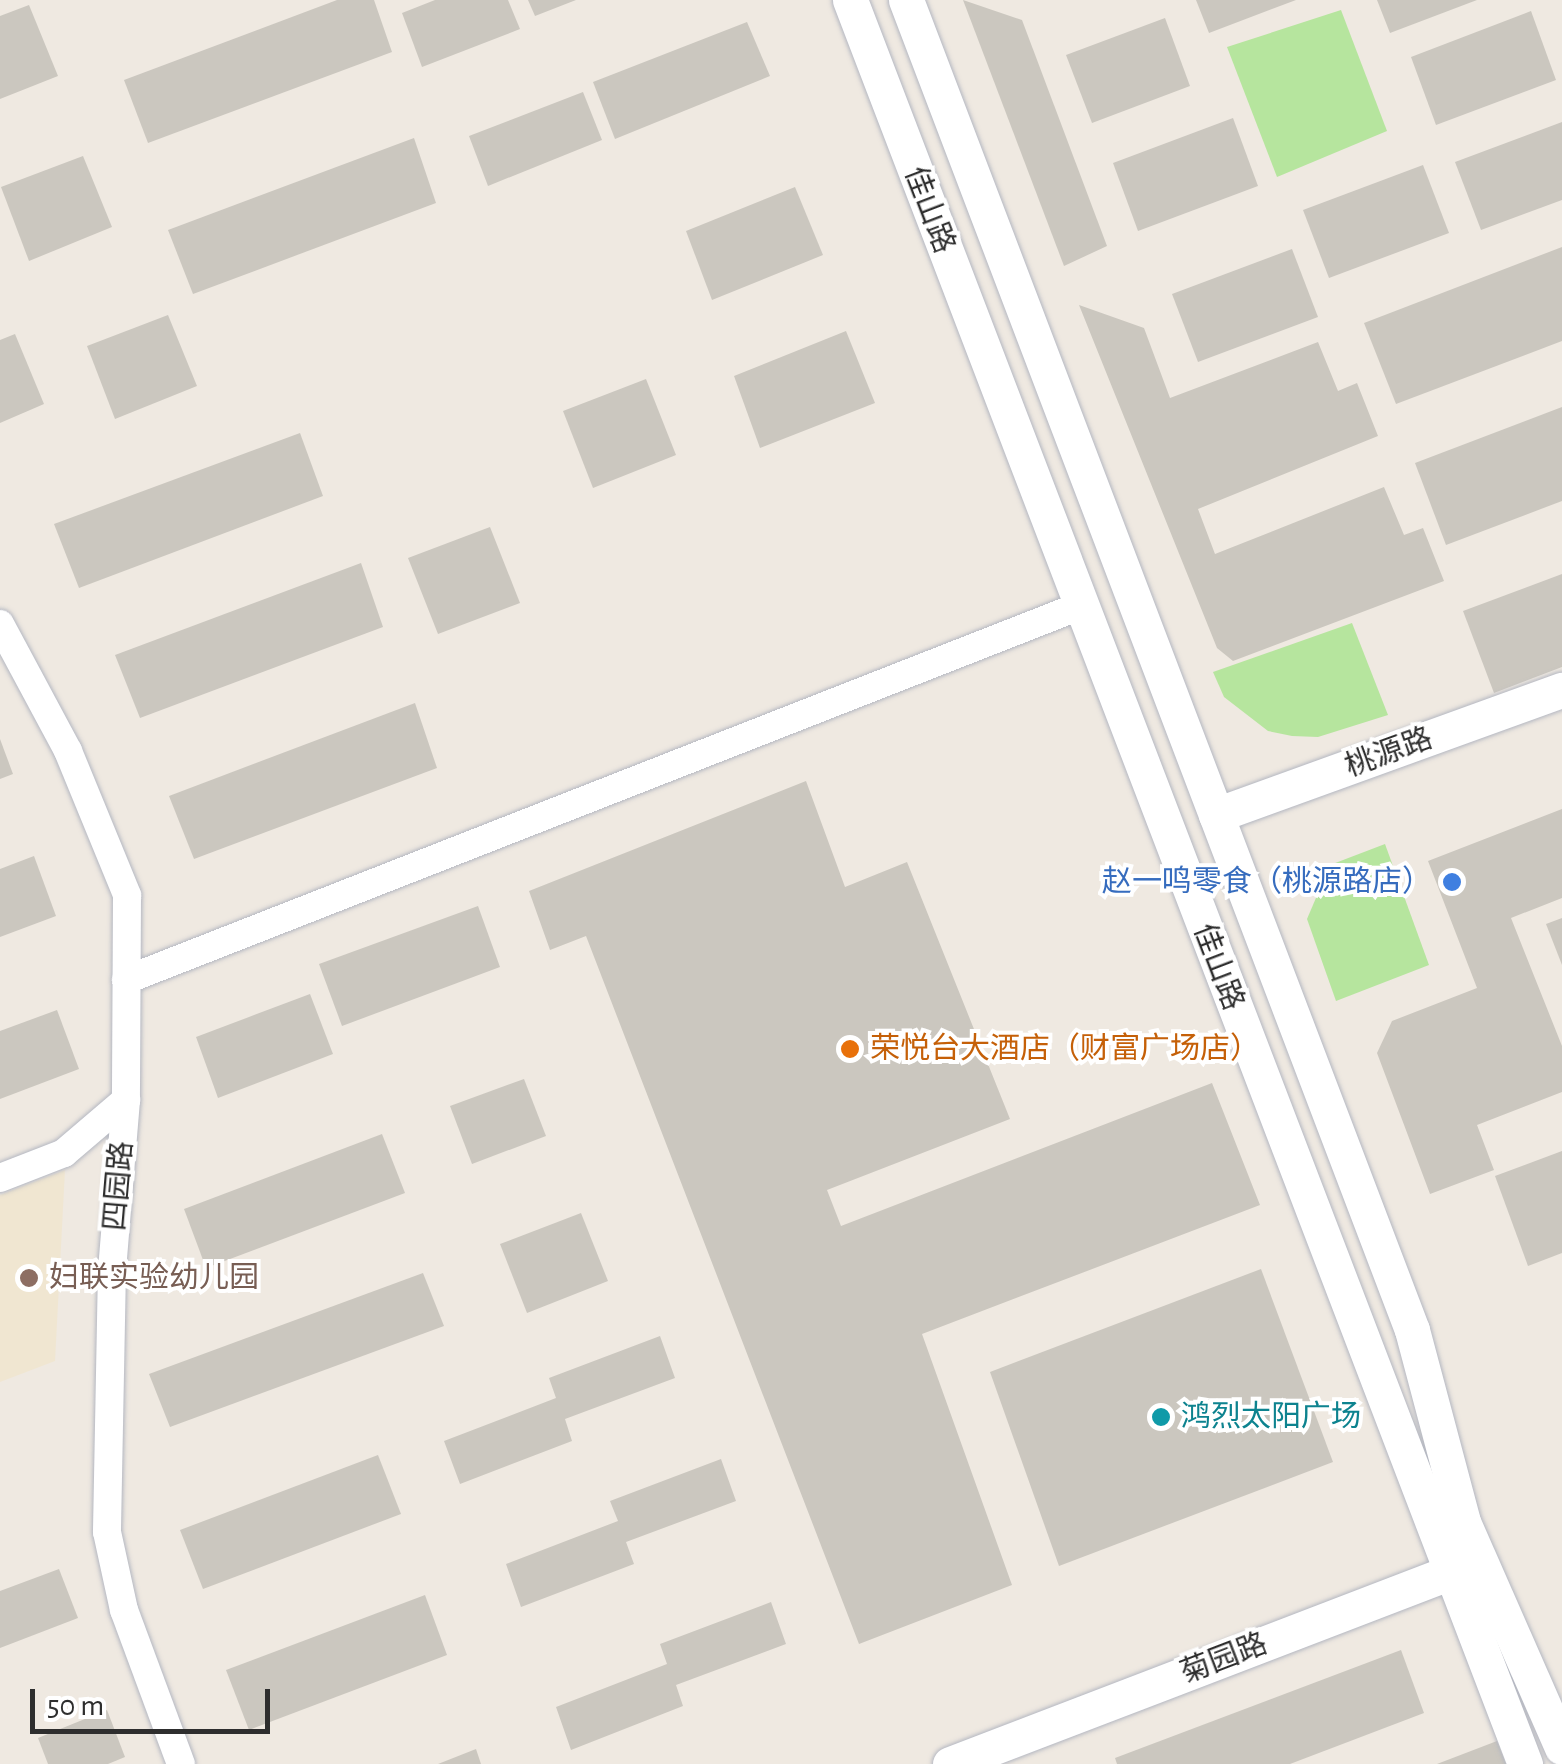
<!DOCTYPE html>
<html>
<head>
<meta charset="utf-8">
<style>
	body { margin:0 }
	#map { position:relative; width:1562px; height:1764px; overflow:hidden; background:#efe9e1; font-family:"Alegreya Sans","Noto Sans SC",sans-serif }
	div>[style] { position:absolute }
	.education>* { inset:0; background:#f0e6d1 }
	.green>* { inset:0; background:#b6e59e }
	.building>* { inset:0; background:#cbc7bf }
	.roads { filter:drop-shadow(0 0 2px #b4b7c1) drop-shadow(0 0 2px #b4b7c1) }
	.minor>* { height:28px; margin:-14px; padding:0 14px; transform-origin:14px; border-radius:14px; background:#fff }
	.tertiary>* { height:35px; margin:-17.5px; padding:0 17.5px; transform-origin:17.5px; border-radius:17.5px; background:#fff }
	.dots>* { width:28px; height:28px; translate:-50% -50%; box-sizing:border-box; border:5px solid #fff; border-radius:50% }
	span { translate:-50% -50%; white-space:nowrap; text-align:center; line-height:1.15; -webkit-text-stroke:8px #fff; paint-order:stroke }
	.street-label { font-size:30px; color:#2e2e2e }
	.shop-label { font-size:30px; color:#366cbe }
	.right { translate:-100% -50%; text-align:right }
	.food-label { font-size:30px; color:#c56008 }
	.left { translate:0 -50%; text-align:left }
	.education-label { font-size:30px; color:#785e54 }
	.culture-label { font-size:30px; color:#0d838f }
	.scale { position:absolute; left:30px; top:1689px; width:240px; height:45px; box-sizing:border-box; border:5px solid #2e2e2e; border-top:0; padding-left:12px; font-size:30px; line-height:35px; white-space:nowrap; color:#2e2e2e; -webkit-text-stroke:8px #fff; paint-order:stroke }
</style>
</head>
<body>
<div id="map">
	<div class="education">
		<i style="clip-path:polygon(65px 1170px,55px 1361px,0 1382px,0 1195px)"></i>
	</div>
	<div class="green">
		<i style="clip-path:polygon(1341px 10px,1387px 131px,1277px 177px,1227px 47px)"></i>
		<i style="clip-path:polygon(1352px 623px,1388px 715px,1318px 737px,1292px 736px,1268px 731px,1224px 697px,1213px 672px)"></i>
		<i style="clip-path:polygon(1385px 844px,1429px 965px,1336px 1001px,1307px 919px,1330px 865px)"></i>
	</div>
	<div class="building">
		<i style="clip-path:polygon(337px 0,374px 0,392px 52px,148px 143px,124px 80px)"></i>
		<i style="clip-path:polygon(435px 0,508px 0,520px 29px,422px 67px,402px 13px)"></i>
		<i style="clip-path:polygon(528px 0,576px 0,535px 16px)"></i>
		<i style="clip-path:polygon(963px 0,1022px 20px,1107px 246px,1064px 266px)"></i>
		<i style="clip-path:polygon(1196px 0,1296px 0,1209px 33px)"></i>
		<i style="clip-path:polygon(1377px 0,1477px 0,1390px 33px)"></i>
		<i style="clip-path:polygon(29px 5px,58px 76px,0 99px,0 16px)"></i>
		<i style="clip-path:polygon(1531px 11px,1556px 80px,1436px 125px,1411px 57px)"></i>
		<i style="clip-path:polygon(1165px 18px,1190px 86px,1092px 123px,1066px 55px)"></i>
		<i style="clip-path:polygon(747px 22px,770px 76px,615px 139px,593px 82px)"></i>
		<i style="clip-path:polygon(583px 92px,602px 140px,488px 186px,469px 136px)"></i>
		<i style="clip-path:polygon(1233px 118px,1258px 186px,1138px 231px,1113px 163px)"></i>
		<i style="clip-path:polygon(1562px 122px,1562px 200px,1481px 230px,1455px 162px)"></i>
		<i style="clip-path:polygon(414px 138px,436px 203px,193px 294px,168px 230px)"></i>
		<i style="clip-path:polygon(83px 156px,112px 227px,29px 261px,1px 187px)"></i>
		<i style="clip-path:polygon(1423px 165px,1449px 233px,1329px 278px,1303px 210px)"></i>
		<i style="clip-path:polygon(795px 187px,823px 255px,712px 300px,686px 231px)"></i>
		<i style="clip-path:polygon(1562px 247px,1562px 341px,1396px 404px,1364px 323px)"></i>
		<i style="clip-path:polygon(1292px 249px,1318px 317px,1198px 362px,1172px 294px)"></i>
		<i style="clip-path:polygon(1079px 305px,1144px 328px,1170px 398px,1318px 342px,1338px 391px,1357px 383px,1378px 436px,1198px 509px,1215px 554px,1384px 487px,1404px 535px,1423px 528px,1444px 581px,1233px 661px,1217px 648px)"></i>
		<i style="clip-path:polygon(168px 315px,197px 386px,115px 419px,87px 346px)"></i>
		<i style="clip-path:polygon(846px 331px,875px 403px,760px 448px,734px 376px)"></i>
		<i style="clip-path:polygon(15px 334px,44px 404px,0 423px,0 340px)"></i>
		<i style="clip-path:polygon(646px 379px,676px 455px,593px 488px,563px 411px)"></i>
		<i style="clip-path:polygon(1562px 407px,1562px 501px,1446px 545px,1415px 463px)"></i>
		<i style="clip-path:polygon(300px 433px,323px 496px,79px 588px,54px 524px)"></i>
		<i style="clip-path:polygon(490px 527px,520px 603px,438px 634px,408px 558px)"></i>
		<i style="clip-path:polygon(361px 563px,383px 627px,140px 718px,115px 655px)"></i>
		<i style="clip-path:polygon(1562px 574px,1562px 667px,1494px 693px,1463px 611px)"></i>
		<i style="clip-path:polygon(415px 703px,437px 768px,194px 859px,169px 796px)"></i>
		<i style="clip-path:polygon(0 739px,13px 774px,0 779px)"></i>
		<i style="clip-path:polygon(806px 781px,845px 887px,907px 862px,1010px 1119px,827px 1190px,841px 1226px,1212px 1083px,1260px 1205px,922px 1334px,1012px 1585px,859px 1644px,586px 936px,550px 950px,529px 891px)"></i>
		<i style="clip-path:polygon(1562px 809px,1562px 898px,1511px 918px,1562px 1046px,1562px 1092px,1477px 1125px,1494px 1170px,1430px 1194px,1377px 1053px,1392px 1021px,1477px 988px,1428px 861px)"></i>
		<i style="clip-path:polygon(34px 856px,56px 916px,0 937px,0 869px)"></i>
		<i style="clip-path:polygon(478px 906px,500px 967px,342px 1026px,319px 964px)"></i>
		<i style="clip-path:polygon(1562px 918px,1562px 965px,1546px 924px)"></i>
		<i style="clip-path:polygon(310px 994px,333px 1054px,218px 1098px,196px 1037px)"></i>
		<i style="clip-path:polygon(57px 1010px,79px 1069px,0 1099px,0 1031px)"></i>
		<i style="clip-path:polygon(524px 1079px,546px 1136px,472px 1164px,450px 1106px)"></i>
		<i style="clip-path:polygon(382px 1134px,405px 1193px,206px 1268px,184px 1209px)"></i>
		<i style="clip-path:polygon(1562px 1151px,1562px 1253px,1528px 1266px,1495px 1176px)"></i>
		<i style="clip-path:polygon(581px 1213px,608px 1281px,527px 1313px,500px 1244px)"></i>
		<i style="clip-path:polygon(1261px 1269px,1333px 1462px,1059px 1566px,990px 1372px)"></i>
		<i style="clip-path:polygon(423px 1273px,444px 1326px,170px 1427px,149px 1374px)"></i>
		<i style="clip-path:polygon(660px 1336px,675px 1378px,565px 1419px,572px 1441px,460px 1484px,444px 1441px,556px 1398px,549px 1378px)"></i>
		<i style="clip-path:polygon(378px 1455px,401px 1514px,203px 1589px,180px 1530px)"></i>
		<i style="clip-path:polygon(721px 1459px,736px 1501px,626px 1542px,634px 1564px,521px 1607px,506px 1564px,618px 1521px,610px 1501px)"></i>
		<i style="clip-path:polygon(59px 1569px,78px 1618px,0 1648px,0 1591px)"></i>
		<i style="clip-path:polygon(425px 1595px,447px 1655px,249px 1730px,226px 1670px)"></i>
		<i style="clip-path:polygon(771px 1602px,786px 1644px,676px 1685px,683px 1706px,571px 1750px,556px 1707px,667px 1664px,660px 1644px)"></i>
		<i style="clip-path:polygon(1401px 1650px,1424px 1713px,1290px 1764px,1117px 1764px,1115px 1758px)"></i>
		<i style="clip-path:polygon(107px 1710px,125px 1757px,108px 1764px,48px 1764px,38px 1738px)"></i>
		<i style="clip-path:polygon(1497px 1741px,1506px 1764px,1437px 1764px)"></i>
		<i style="clip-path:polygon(476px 1749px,481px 1764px,438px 1764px)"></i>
	</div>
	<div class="roads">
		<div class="minor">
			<i style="left:0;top:624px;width:144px;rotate:61.8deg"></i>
			<i style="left:68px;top:751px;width:156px;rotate:67.7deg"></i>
			<i style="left:127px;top:895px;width:205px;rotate:90.3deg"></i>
			<i style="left:126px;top:1100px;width:170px;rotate:94.7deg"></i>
			<i style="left:112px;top:1269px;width:263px;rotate:91.1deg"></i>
			<i style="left:107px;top:1532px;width:80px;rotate:77.7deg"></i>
			<i style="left:124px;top:1610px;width:164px;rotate:69.7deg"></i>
			<i style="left:126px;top:980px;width:1025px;rotate:-21.41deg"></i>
			<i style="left:0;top:1178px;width:69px;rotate:-21.3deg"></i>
			<i style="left:64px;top:1153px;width:82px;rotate:-40.5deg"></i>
		</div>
		<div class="tertiary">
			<i style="left:850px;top:0;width:1889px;rotate:69.06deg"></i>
			<i style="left:906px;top:0;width:1423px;rotate:69.17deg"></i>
			<i style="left:1412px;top:1330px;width:199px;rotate:75.1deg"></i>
			<i style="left:1463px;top:1522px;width:246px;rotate:66.3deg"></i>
			<i style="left:1216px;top:815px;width:368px;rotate:-19.9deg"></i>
			<i style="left:950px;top:1764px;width:537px;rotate:-20.97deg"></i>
			<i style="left:1451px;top:1572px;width:22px;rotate:-77deg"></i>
		</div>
	</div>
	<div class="dots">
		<i style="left:1452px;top:882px;background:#3f7fe0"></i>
		<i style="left:850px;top:1049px;background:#e8710a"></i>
		<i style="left:29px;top:1278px;background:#8d6e63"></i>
		<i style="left:1161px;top:1417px;background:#0f9aa8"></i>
	</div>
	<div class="street-label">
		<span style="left:929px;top:210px;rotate:69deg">佳山路</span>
		<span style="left:1389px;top:753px;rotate:-20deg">桃源路</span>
		<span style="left:1218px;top:967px;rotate:69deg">佳山路</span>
		<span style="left:119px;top:1186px;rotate:-85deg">四园路</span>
		<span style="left:1224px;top:1659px;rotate:-21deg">菊园路</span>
	</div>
	<div class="shop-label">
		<span class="right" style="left:1432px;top:882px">赵一鸣零食（桃源路店）</span>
	</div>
	<div class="food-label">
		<span class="left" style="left:870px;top:1049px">荣悦台大酒店（财富广场店）</span>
	</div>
	<div class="education-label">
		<span class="left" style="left:49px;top:1278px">妇联实验幼儿园</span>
	</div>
	<div class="culture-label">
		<span class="left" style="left:1181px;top:1417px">鸿烈太阳广场</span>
	</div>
	<div class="scale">50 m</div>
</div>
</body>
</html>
